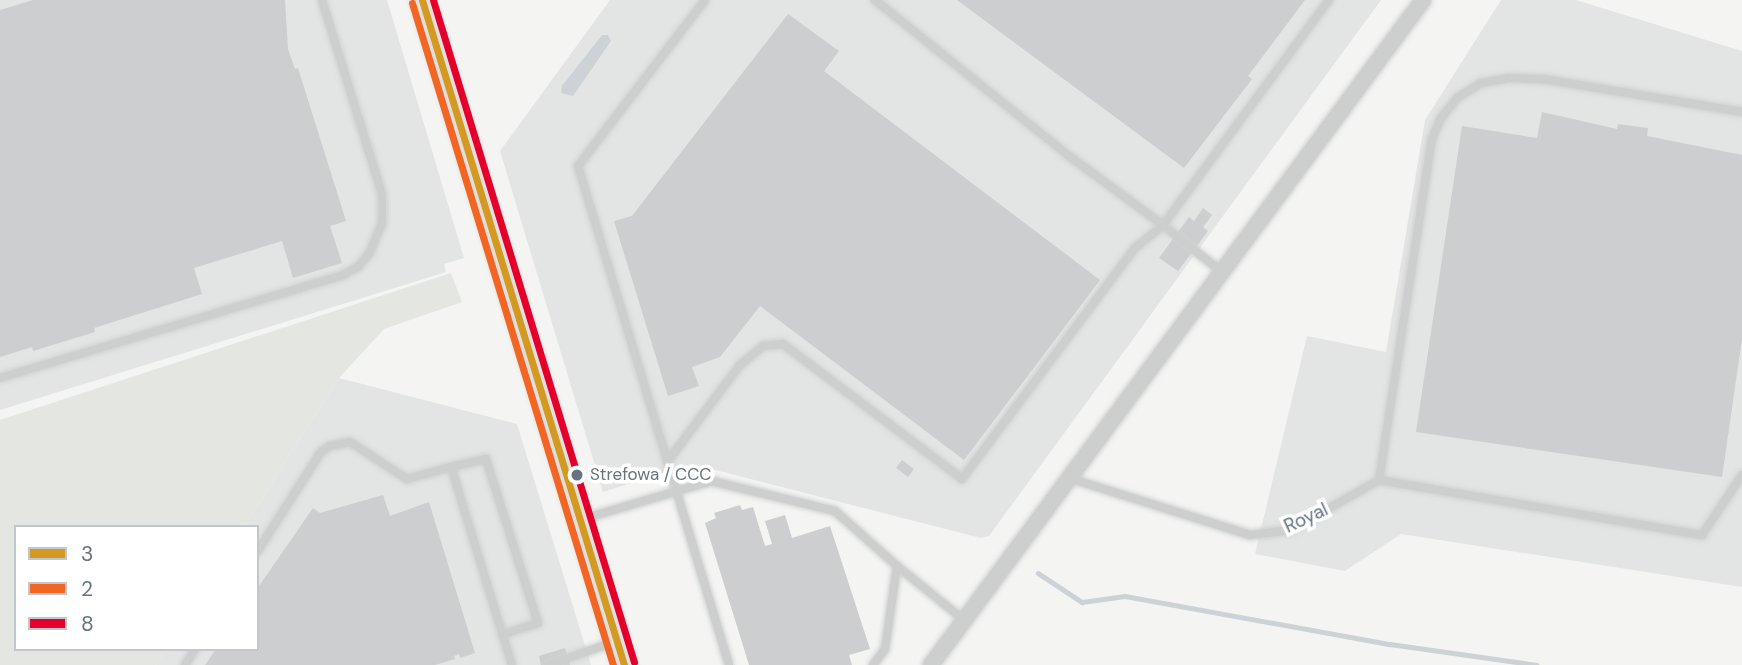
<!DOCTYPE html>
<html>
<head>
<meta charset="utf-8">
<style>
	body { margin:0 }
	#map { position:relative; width:1742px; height:665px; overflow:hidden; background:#f4f4f3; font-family:"DM Sans",sans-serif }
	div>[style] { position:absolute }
	.built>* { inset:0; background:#e3e4e4 }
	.green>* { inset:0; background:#e4e7e1 }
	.water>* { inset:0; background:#ccd2d6 }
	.stream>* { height:4.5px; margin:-2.25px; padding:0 2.25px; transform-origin:2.25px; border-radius:2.25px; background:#ccd2d6 }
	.building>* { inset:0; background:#cccecf }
	.roads { filter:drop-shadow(0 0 2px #d0d1d1) drop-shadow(0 0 2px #d0d1d1) }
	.lane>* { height:8px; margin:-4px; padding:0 4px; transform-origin:4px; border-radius:4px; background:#cdcece }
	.street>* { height:16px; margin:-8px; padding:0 8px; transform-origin:8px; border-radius:8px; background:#cdcece }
	.secondary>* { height:23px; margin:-11.5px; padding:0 11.5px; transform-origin:11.5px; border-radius:11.5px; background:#e0e0e1 }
	.bus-1>* { height:7px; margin:-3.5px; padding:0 3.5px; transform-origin:3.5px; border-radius:3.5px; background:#d39920 }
	.bus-2>* { height:7px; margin:-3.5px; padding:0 3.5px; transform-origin:3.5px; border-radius:3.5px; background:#f26522 }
	.bus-3>* { height:7px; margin:-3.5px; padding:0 3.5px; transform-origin:3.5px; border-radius:3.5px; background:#e4002b }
	.dots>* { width:19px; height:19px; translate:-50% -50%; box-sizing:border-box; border:4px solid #fff; border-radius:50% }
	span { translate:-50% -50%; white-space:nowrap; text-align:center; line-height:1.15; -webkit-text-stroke:7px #fff; paint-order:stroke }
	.bus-label { font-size:17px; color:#667381 }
	.left { translate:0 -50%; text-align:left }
	.street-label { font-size:19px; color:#667381 }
	.legend { position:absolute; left:14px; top:525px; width:245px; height:126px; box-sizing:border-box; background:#fff; border:2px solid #c2c7cd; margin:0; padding:9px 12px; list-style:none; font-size:21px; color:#667381 }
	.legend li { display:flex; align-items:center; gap:14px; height:35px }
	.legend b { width:35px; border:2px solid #c2c7cd }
</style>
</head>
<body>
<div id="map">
	<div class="built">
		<i style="clip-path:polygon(0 0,387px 0,464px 258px,444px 264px,446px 272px,0 410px)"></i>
		<i style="clip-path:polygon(610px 0,1381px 0,989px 536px,981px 538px,692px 464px,603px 492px,500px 151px)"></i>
		<i style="clip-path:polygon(1501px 0,1576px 0,1742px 51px,1742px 587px,1401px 534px,1345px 571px,1255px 554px,1307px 336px,1386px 352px,1425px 120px)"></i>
		<i style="clip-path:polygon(339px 378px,517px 424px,591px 665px,156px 665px,166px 649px,257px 649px,257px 527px,244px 527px)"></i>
	</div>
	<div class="green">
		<i style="clip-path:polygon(451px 273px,462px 302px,384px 329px,339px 378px,244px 527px,16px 527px,16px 649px,166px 649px,156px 665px,0 665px,0 420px)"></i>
	</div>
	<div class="water">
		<i style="clip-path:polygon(602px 35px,608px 35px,611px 41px,573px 96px,561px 93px,562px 86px)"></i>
	</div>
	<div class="stream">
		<i style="left:1038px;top:573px;width:53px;rotate:33.4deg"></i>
		<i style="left:1082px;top:602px;width:43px;rotate:-7.9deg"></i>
		<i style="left:1125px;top:596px;width:269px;rotate:10.3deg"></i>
		<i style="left:1390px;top:644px;width:148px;rotate:8.1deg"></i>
	</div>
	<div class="building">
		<i style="clip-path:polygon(33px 0,285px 0,288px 49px,295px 69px,298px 68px,346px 221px,330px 226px,342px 263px,293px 278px,282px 241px,194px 268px,202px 294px,94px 328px,95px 332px,33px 351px,32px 347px,0 357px,0 10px)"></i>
		<i style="clip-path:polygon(957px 0,1305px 0,1248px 76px,1252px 79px,1184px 168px)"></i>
		<i style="clip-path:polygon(788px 14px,839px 51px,824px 71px,1100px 280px,964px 460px,760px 306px,720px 357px,692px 367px,699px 386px,668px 396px,614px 221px,632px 216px)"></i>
		<i style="clip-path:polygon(1542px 112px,1617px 129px,1618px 124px,1648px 128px,1647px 136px,1742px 155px,1742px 339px,1722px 477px,1416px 432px,1462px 126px,1537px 138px)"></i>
		<i style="clip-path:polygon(1203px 208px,1212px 215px,1203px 227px,1208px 231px,1178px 271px,1159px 258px,1189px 217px,1194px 221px)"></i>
		<i style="clip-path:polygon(902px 460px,914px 469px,908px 477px,896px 468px)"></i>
		<i style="clip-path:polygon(383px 495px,390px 516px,429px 502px,475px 653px,460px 658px,459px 654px,454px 656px,455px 659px,435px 665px,205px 665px,216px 649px,257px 649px,257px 589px,313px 508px,320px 513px)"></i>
		<i style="clip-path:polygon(740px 505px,742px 510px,753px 507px,765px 546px,772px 544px,765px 521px,785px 515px,792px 538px,830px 526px,870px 649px,849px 655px,852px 665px,749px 665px,705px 523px,716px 518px,714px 513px)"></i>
		<i style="clip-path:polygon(565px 648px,570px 665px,541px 665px,539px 656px)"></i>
	</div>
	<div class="roads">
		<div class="lane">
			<i style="left:705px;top:0;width:209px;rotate:127.4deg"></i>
			<i style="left:578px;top:166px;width:521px;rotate:73.16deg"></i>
			<i style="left:1222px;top:272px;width:75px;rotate:-141.5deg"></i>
			<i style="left:1163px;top:225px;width:280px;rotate:-53.6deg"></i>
			<i style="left:0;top:378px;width:358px;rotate:-16.7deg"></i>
			<i style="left:343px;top:275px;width:17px;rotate:-28deg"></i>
			<i style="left:358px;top:267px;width:17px;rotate:-50deg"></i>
			<i style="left:369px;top:254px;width:33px;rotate:-67deg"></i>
			<i style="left:382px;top:224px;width:30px;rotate:-90deg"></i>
			<i style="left:382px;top:194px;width:203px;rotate:-107.2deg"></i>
			<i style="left:667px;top:462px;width:120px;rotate:-53.1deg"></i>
			<i style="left:739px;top:366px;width:31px;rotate:-40deg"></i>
			<i style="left:763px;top:346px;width:20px;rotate:-6deg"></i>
			<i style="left:783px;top:344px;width:224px;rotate:37deg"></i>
			<i style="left:962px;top:479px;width:289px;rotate:-53.2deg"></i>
			<i style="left:1135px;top:248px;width:36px;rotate:-39deg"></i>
			<i style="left:1163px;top:225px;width:117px;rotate:-143.7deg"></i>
			<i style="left:1069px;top:156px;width:249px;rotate:-141.2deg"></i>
			<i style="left:451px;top:467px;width:36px;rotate:-13deg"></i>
			<i style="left:486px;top:459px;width:172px;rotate:72.4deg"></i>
			<i style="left:538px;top:623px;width:38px;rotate:162deg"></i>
			<i style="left:1069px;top:478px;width:190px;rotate:17.5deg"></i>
			<i style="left:1250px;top:535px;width:41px;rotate:-7deg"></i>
			<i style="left:1291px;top:530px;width:101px;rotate:-29.6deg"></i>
			<i style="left:1379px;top:480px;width:328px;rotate:9.7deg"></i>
			<i style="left:1702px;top:535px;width:72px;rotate:-56.3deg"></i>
			<i style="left:1379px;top:480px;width:345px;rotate:-81.2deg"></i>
			<i style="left:1432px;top:139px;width:23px;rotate:-67deg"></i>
			<i style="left:1441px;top:118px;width:26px;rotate:-51deg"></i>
			<i style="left:1457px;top:98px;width:28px;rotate:-32deg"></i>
			<i style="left:1481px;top:83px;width:28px;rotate:-10deg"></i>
			<i style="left:1509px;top:78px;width:34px;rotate:2deg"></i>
			<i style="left:1543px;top:79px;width:202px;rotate:9.4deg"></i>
			<i style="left:583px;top:519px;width:134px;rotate:-16.5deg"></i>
			<i style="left:711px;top:481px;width:128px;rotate:13.6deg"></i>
			<i style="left:835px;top:511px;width:83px;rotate:41.6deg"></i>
			<i style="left:897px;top:566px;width:84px;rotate:98.2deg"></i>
			<i style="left:885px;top:649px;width:20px;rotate:127deg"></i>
			<i style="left:257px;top:552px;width:119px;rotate:-57.4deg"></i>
			<i style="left:321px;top:452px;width:11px;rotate:-34deg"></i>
			<i style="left:330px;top:446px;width:20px;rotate:-11deg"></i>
			<i style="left:350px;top:442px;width:68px;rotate:33deg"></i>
			<i style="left:407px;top:479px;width:46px;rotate:-15.3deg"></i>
			<i style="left:451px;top:467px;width:207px;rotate:72.9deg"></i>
			<i style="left:897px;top:566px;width:86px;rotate:38.9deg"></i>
			<i style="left:185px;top:665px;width:19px;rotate:-58deg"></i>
			<i style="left:548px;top:665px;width:70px;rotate:-19.2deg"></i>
		</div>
		<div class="street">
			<i style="left:931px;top:665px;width:827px;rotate:-53.5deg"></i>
		</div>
		<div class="secondary">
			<i style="left:422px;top:0;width:695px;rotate:73.1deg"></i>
		</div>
	</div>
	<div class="bus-1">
		<i style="left:422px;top:0;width:695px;rotate:73.1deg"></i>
	</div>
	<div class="bus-2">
		<i style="left:412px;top:3px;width:692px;rotate:73.11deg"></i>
	</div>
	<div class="bus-3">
		<i style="left:433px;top:0;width:692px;rotate:73.11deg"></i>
	</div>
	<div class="dots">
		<i style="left:577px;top:475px;background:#667381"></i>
	</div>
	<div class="bus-label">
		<span class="left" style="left:590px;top:475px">Strefowa / CCC</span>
	</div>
	<div class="street-label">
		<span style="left:1306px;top:518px;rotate:-25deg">Royal</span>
	</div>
	<ul class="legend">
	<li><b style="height:9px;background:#d39920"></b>3</li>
	<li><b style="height:9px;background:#f26522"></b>2</li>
	<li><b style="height:9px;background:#e4002b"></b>8</li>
	</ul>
</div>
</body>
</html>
